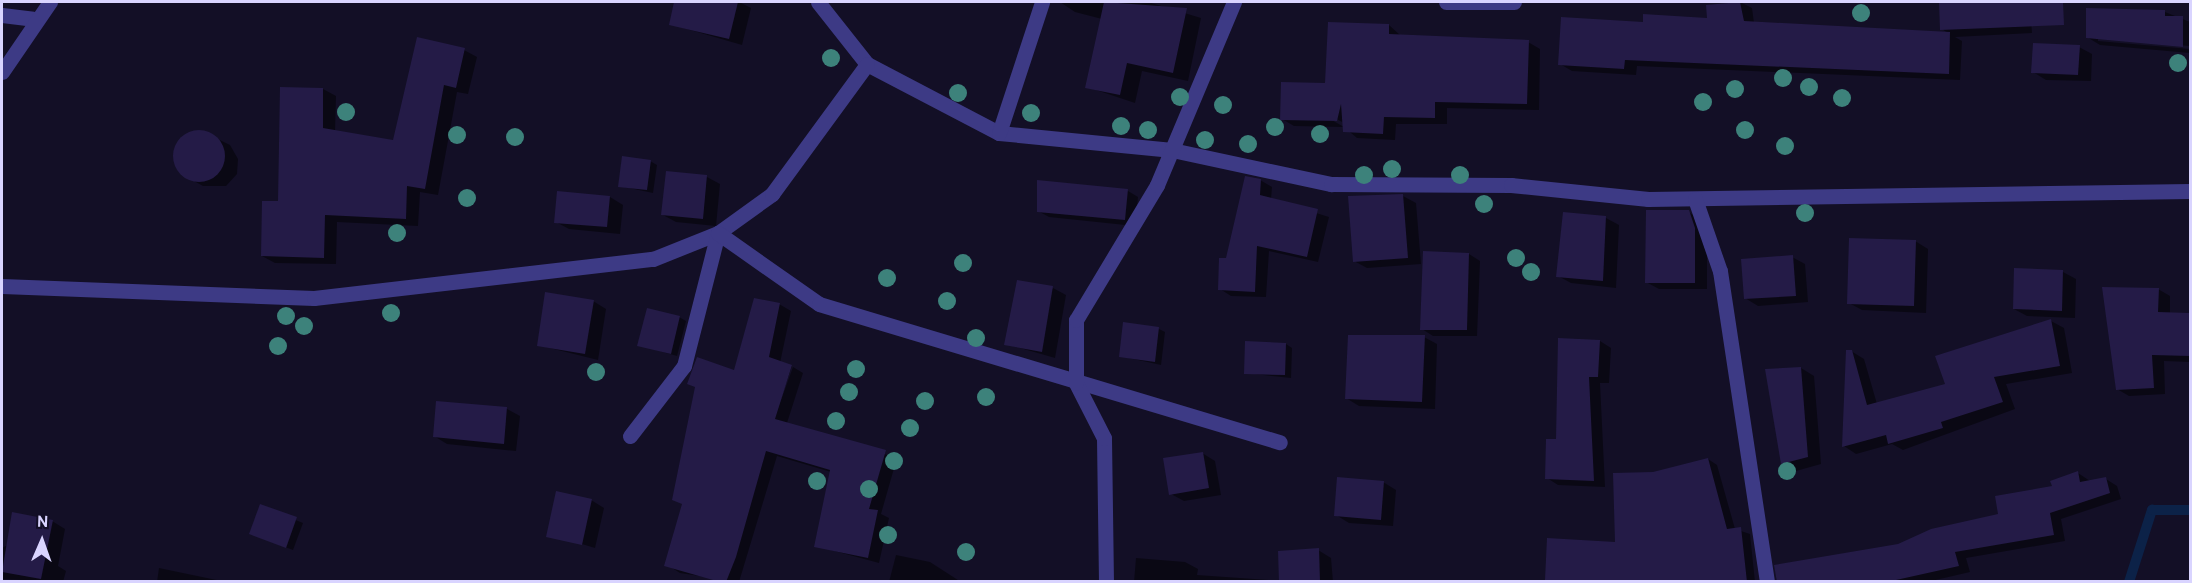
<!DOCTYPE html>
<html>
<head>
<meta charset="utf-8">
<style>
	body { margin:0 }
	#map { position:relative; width:2192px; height:583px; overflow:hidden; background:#130f26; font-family:Overpass,sans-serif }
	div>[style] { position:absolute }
	.shadow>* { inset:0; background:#0007 }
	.stream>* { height:10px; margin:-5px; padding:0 5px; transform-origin:5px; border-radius:5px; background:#0c2248 }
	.building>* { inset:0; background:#241b47 }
	.round { border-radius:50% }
	.minor>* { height:15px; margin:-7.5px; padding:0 7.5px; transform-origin:7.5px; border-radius:7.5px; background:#3d3a85 }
	.trees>* { width:18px; height:18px; margin:-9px; border-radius:50%; background:#3d827b }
	span { translate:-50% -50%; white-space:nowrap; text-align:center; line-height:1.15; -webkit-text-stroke:6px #130f26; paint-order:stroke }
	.frame { position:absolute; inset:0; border:3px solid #d9d4ff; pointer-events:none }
	.north { position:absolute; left:12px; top:511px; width:60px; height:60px; -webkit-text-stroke:4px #130f26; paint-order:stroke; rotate:2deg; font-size:16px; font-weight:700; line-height:24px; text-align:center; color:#d9d4ff }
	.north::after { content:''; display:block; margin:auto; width:21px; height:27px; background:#d9d4ff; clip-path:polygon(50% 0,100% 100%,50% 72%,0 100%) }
</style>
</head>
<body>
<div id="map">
	<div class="shadow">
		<i style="clip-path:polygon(675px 2px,739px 2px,751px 8px,742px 45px,670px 24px)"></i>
		<i style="clip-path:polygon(1148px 2px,1201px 18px,1188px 81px,1142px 71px,1135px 103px,1087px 87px,1102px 19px,1075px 12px,1060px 2px)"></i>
		<i style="clip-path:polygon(1740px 2px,1752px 8px,1754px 23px,1949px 34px,1942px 29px,1940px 3px,2021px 2px,2030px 7px,2032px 33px,1955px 37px,1962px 41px,1960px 80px,1637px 66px,1636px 75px,1572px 71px,1560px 64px,1644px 24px,1709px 19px,1707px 7px)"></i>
		<i style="clip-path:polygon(evenodd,2165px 12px,2190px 22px,2190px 53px,2100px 45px,2087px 37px,2165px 12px,2098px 38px,2190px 46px,2190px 49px,2098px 41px,2098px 38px)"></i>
		<i style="clip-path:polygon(evenodd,1329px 23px,1389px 25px,1401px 36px,1528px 42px,1540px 49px,1539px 110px,1447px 108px,1447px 124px,1396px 124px,1395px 140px,1357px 138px,1344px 127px,1294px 126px,1282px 119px,1327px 85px,1329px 23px,1331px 116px,1344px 123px,1344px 127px,1330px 119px,1331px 116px)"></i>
		<i style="clip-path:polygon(2079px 47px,2092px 54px,2091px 81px,2046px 80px,2033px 72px)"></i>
		<i style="clip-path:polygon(464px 50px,477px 57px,468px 94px,457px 92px,438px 195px,420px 192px,418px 226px,337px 222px,336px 264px,275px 263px,262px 256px,323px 89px,336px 96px,335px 132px,394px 141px)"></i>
		<i style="clip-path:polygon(201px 131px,230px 145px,238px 159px,237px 174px,226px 186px,203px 186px,183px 175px,174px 162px,176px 147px,186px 135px)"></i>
		<i style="clip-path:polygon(650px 161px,657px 165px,653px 193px,620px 186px)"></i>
		<i style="clip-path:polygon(707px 177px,720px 184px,716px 226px,676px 222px,663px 215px)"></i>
		<i style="clip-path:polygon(1260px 180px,1272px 187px,1271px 199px,1329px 217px,1318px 262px,1269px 251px,1266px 297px,1231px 296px,1220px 289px)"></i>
		<i style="clip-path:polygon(1128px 191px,1138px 197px,1135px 226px,1049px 217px,1038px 211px)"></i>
		<i style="clip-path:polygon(1403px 196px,1416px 203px,1421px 264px,1367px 268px,1354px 261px)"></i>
		<i style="clip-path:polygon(610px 197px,623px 205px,620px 234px,569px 229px,556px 222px)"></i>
		<i style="clip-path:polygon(1688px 212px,1701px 219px,1707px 237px,1707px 289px,1659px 289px,1646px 282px)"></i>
		<i style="clip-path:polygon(1564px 214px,1606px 218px,1619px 225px,1616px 288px,1571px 283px,1558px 276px)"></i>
		<i style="clip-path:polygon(1915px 241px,1928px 249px,1926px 313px,1862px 310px,1849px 303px)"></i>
		<i style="clip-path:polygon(1469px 254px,1480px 261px,1477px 336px,1433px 336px,1422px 329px)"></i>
		<i style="clip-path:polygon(1792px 257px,1805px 264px,1808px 302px,1758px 306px,1745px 298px)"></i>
		<i style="clip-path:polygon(2015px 270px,2063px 272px,2076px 279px,2075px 318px,2027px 316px,2014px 309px)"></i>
		<i style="clip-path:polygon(1053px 288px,1066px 295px,1055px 358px,1006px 344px)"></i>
		<i style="clip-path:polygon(2158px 289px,2170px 296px,2170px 314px,2190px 314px,2190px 362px,2164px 361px,2165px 394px,2129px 396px,2117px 389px)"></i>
		<i style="clip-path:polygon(593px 301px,606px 309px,598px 360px,538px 345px)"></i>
		<i style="clip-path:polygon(779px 304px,791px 311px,780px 363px,792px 366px,772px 425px,793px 367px,803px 373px,787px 423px,897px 458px,881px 514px,889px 518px,879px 563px,816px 546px,831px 472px,777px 456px,739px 582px,680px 573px,669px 566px,735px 372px)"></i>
		<i style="clip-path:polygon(679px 317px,686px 321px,677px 356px,639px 345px)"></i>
		<i style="clip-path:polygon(2051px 321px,2064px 328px,2072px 373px,2006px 384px,2015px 409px,1903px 450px,1892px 444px,1856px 454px,1844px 446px,1851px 351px,1864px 359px,1877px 404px,1947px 385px)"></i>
		<i style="clip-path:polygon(1159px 329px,1165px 332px,1161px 365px,1120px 356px)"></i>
		<i style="clip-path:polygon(1424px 337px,1437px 344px,1435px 409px,1359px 406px,1346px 398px)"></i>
		<i style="clip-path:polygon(1600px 341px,1611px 348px,1609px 383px,1600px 383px,1605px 487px,1558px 485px,1547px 478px,1557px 440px)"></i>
		<i style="clip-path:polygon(1286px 344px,1292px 348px,1291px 378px,1246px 373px)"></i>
		<i style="clip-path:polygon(1801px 368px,1814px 376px,1821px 464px,1796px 471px,1783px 463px)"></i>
		<i style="clip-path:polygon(507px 409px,520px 416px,516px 451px,447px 444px,434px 436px)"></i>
		<i style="clip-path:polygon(1202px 453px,1215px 461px,1221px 495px,1184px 501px,1171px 494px)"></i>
		<i style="clip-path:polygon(1708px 459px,1717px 465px,1735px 529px,1750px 534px,1755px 582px,1546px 579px,1616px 544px,1653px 474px)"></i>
		<i style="clip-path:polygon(2078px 473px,2090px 481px,2106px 479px,2117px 486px,2121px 499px,2061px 519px,2065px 541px,1966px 558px,1970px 572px,1927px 582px,1803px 582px,1898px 545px,2000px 516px)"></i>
		<i style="clip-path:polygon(1383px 482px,1396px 490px,1393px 526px,1349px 523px,1336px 515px)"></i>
		<i style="clip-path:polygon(591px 500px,604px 508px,595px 548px,562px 538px)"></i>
		<i style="clip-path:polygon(261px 506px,303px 523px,293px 550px,251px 534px)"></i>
		<i style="clip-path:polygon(52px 521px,65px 529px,58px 566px,66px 571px,63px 582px,2px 579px,2px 548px)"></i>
		<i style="clip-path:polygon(1318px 550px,1331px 558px,1333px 582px,1134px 582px,1136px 558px,1185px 562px,1198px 569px,1197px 575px,1281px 581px)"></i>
		<i style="clip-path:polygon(896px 555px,930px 562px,961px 582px,889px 582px)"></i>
		<i style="clip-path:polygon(159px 568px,226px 582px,157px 582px)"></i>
	</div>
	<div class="stream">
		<i style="left:2129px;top:582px;width:76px;rotate:-72.3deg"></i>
		<i style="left:2152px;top:510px;width:38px"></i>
	</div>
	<div class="building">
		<i style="clip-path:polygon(674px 2px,738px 2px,729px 39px,669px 25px)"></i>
		<i style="clip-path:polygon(1104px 2px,1187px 8px,1173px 73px,1127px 63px,1120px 95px,1085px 88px)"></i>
		<i style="clip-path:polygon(1740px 2px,1744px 21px,1950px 32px,1949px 74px,1625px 60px,1624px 69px,1558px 65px,1561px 17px,1643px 22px,1643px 14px,1707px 18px,1706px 5px)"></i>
		<i style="clip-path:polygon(1939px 2px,2063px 2px,2064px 25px,1940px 30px)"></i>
		<i style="clip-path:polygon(2086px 8px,2165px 10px,2165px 16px,2183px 16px,2183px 47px,2086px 38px)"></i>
		<i style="clip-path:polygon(1328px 22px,1389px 24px,1389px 34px,1529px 40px,1527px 104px,1435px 102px,1435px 118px,1384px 117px,1383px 134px,1343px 132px,1341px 104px,1337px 121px,1280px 120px,1281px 82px,1325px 83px)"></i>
		<i style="clip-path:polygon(417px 37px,465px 48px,456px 88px,444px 85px,425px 189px,407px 186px,406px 219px,325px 215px,324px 258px,261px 256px,262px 201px,278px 201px,280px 87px,323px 88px,323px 128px,393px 140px)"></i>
		<i style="clip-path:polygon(2033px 43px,2080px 45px,2078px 75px,2031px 73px)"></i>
		<i class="round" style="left:173px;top:130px;width:52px;height:52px"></i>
		<i style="clip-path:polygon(622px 156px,651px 160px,647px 190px,618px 187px)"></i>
		<i style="clip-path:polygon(666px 171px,707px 175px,703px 219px,661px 215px)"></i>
		<i style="clip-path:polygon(1245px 176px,1261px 179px,1260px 195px,1318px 209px,1307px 257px,1257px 246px,1255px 292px,1218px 290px,1219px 258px,1226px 258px)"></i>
		<i style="clip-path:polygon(1037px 180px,1128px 189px,1125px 220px,1037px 212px)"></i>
		<i style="clip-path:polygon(557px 191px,610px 196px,607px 227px,554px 223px)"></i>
		<i style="clip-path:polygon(1403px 194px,1408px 258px,1353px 262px,1348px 196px)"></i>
		<i style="clip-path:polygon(1646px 210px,1689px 210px,1695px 228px,1695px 283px,1645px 283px)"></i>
		<i style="clip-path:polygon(1563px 212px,1606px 216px,1603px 281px,1556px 277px)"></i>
		<i style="clip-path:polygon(1849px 238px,1916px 240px,1914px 306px,1847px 304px)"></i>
		<i style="clip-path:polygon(1423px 251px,1469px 253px,1467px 330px,1420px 330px)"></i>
		<i style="clip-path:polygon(1793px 255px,1796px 296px,1744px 299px,1741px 259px)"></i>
		<i style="clip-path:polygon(2014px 268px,2063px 270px,2062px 311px,2013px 309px)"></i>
		<i style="clip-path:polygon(1017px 280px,1053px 286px,1042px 352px,1004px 345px)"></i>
		<i style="clip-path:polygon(2102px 287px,2159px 288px,2158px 312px,2190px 313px,2190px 356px,2152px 355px,2154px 388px,2116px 390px)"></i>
		<i style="clip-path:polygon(545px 292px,594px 300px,585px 354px,537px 346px)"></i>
		<i style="clip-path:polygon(754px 298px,780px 303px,769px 357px,792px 365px,775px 419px,886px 450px,869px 509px,878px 510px,868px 558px,814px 547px,830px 470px,766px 451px,736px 557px,726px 582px,720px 582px,664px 566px,682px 504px,672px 500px,695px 387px,687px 384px,697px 357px,734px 370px)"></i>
		<i style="clip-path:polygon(647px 308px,680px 316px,671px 354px,637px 346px)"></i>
		<i style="clip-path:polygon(2051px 319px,2060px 366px,1994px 377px,2003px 402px,1941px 422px,1943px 428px,1888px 444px,1886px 435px,1842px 447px,1846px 350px,1852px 350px,1867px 405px,1945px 384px,1935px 356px)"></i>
		<i style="clip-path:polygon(1123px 322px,1159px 327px,1155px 362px,1119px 357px)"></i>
		<i style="clip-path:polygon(1348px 335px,1425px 335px,1422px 402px,1345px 399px)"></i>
		<i style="clip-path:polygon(1558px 338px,1600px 340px,1598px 377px,1589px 377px,1594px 481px,1545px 479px,1546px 439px,1556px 439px)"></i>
		<i style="clip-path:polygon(1245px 341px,1286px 343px,1285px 375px,1244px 374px)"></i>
		<i style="clip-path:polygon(1801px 367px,1808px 457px,1781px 464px,1765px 369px)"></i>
		<i style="clip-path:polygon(436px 401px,507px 407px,504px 444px,433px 437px)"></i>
		<i style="clip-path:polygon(1203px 452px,1209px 488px,1169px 495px,1163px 458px)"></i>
		<i style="clip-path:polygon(1708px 458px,1727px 529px,1741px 527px,1747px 582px,1545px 580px,1547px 538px,1615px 542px,1613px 473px,1653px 472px)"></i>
		<i style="clip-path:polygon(2078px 471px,2080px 482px,2106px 477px,2110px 493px,2050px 513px,2054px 535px,1955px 552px,1959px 566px,1887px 582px,1777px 582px,1774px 565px,1898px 544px,1931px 529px,1998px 514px,1995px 496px,2052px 486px,2050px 481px)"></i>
		<i style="clip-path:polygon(1337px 477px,1384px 481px,1381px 520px,1334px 516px)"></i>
		<i style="clip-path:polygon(556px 491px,592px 499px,582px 545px,546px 537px)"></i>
		<i style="clip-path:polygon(260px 504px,297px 517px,286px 548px,249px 534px)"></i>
		<i style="clip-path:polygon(12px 512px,53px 520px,41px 579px,2px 572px)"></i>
		<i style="clip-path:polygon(1319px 548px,1320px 582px,1279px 582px,1278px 551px)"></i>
	</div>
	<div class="minor">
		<i style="left:818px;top:2px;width:79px;rotate:51.7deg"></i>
		<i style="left:867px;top:64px;width:149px;rotate:27.6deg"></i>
		<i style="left:999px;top:133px;width:174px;rotate:5.6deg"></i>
		<i style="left:1172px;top:150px;width:163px;rotate:12.1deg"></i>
		<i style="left:1331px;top:184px;width:180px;rotate:0.3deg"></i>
		<i style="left:1511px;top:185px;width:138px;rotate:5.8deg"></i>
		<i style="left:1648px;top:199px;width:542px;rotate:-0.85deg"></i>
		<i style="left:1446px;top:2px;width:68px"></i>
		<i style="left:2px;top:15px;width:31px;rotate:7deg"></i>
		<i style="left:2px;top:72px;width:85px;rotate:-55.6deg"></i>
		<i style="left:999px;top:133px;width:138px;rotate:-71.8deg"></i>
		<i style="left:1695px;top:199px;width:76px;rotate:70.9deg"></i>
		<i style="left:1720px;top:271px;width:315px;rotate:81.4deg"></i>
		<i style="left:2px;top:286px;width:312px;rotate:2.2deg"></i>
		<i style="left:314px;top:298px;width:341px;rotate:-6.6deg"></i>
		<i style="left:653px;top:259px;width:70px;rotate:-21.8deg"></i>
		<i style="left:718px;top:233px;width:67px;rotate:-35.8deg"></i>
		<i style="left:772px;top:194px;width:161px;rotate:-53.8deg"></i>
		<i style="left:630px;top:436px;width:88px;rotate:-52.4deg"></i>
		<i style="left:684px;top:366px;width:137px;rotate:-75.7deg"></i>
		<i style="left:718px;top:233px;width:123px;rotate:35.1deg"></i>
		<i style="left:819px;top:304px;width:481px;rotate:16.7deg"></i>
		<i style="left:1106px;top:582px;width:144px;rotate:-90.8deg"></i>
		<i style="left:1104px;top:438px;width:62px;rotate:-117deg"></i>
		<i style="left:1076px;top:383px;width:63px;rotate:-90deg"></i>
		<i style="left:1076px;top:320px;width:157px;rotate:-59deg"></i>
		<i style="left:1157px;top:185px;width:199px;rotate:-67.2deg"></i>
	</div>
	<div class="trees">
		<i style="left:1861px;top:13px"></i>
		<i style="left:831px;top:58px"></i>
		<i style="left:2178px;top:63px"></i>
		<i style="left:1783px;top:78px"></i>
		<i style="left:1809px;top:87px"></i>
		<i style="left:1735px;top:89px"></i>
		<i style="left:958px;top:93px"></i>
		<i style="left:1180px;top:97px"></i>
		<i style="left:1842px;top:98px"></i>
		<i style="left:1703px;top:102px"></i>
		<i style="left:1223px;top:105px"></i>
		<i style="left:346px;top:112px"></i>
		<i style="left:1031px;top:113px"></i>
		<i style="left:1121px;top:126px"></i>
		<i style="left:1275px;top:127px"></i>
		<i style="left:1148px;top:130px"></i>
		<i style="left:1745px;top:130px"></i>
		<i style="left:1320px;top:134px"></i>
		<i style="left:457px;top:135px"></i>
		<i style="left:515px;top:137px"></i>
		<i style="left:1205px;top:140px"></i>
		<i style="left:1248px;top:144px"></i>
		<i style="left:1785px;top:146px"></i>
		<i style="left:1392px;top:169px"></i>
		<i style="left:1364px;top:175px"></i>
		<i style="left:1460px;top:175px"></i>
		<i style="left:467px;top:198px"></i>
		<i style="left:1484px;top:204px"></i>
		<i style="left:1805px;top:213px"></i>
		<i style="left:397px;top:233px"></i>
		<i style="left:1516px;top:258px"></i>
		<i style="left:963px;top:263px"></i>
		<i style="left:1531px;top:272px"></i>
		<i style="left:887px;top:278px"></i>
		<i style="left:947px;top:301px"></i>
		<i style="left:391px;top:313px"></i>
		<i style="left:286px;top:316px"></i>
		<i style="left:304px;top:326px"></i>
		<i style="left:976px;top:338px"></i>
		<i style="left:278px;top:346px"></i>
		<i style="left:856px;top:369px"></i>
		<i style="left:596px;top:372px"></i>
		<i style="left:849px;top:392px"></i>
		<i style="left:986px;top:397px"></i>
		<i style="left:925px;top:401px"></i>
		<i style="left:836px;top:421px"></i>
		<i style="left:910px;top:428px"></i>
		<i style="left:894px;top:461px"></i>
		<i style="left:1787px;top:471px"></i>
		<i style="left:817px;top:481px"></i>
		<i style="left:869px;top:489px"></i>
		<i style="left:888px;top:535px"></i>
		<i style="left:966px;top:552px"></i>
	</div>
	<div class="frame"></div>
	<div class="north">N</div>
</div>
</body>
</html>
